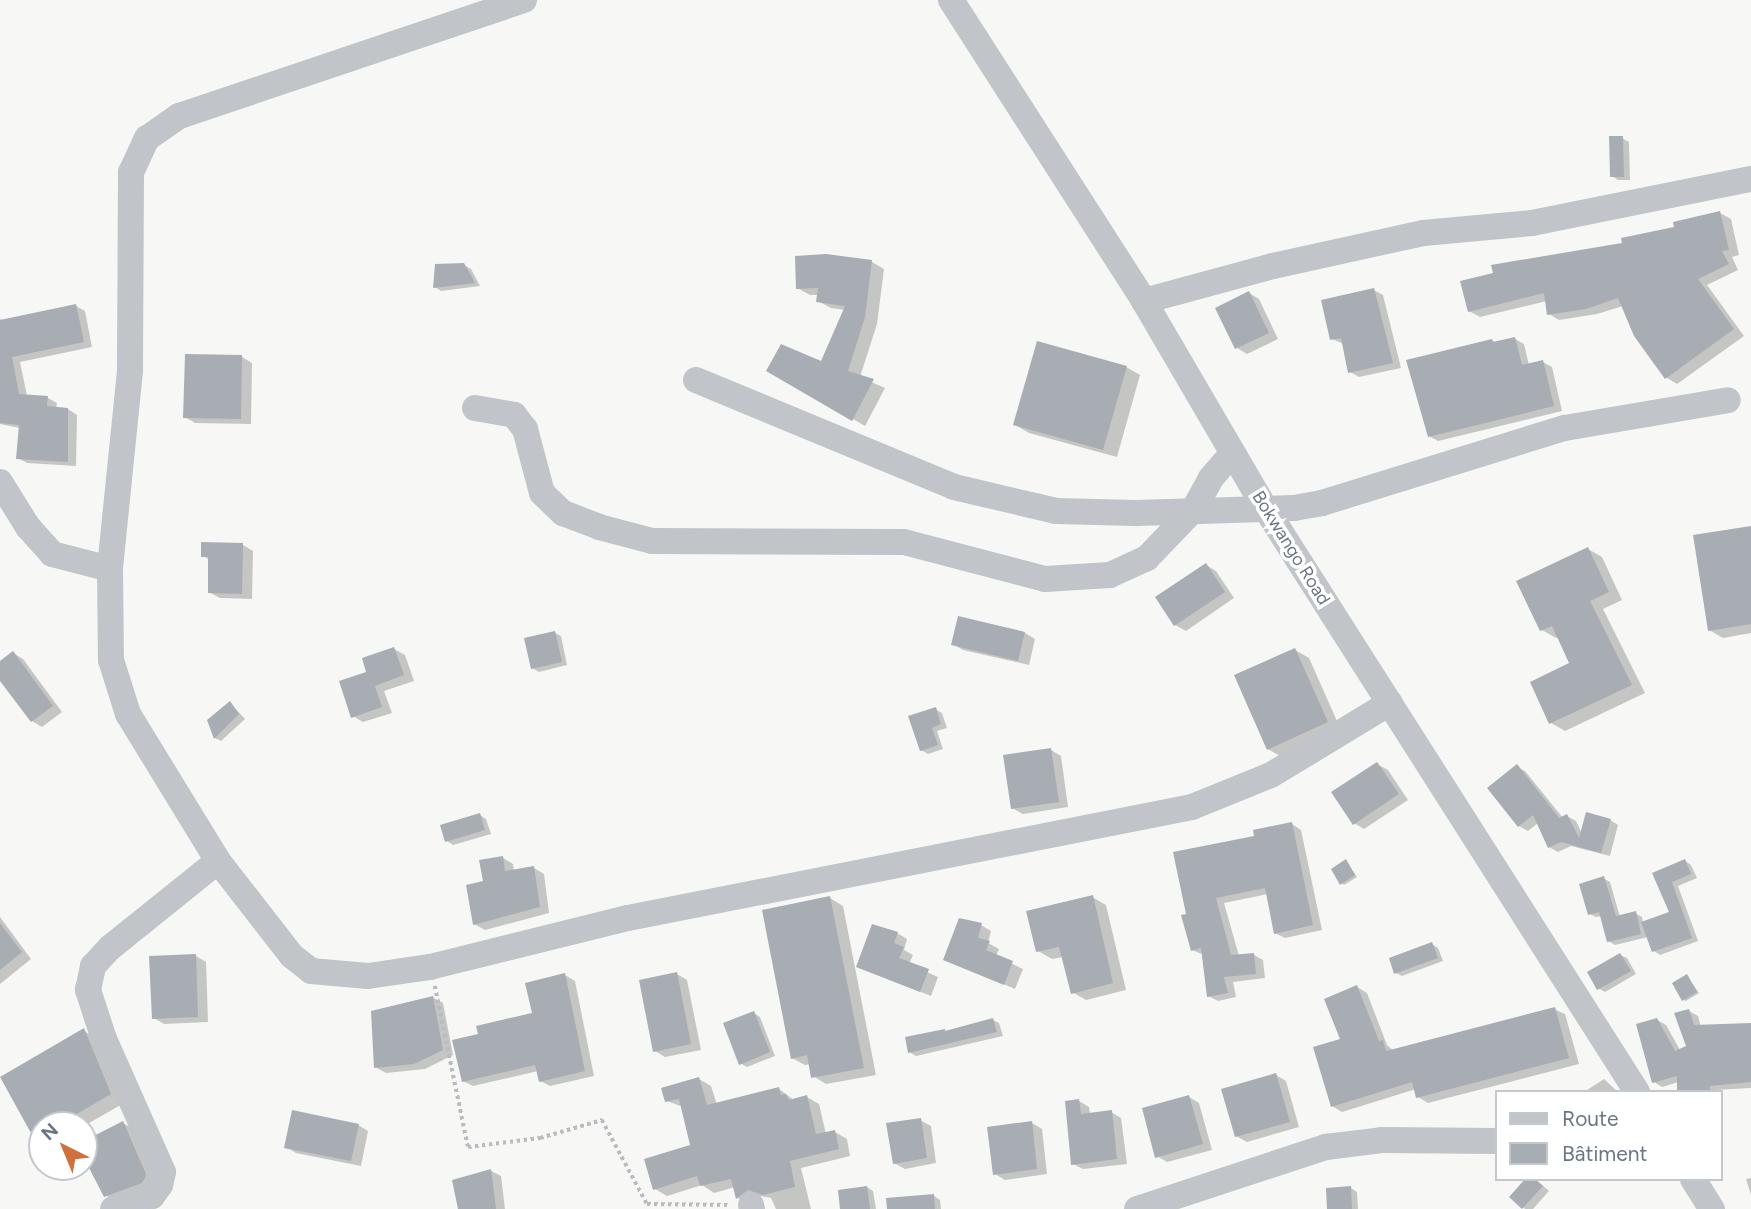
<!DOCTYPE html>
<html>
<head>
<meta charset="utf-8">
<style>
	body { margin:0 }
	#map { position:relative; width:1751px; height:1209px; overflow:hidden; background:#f7f7f5; font-family:Figtree,sans-serif }
	div>[style] { position:absolute }
	.shadow>* { inset:0; background:#0003 }
	.building>* { inset:0; background:#a7adb3 }
	.path>* { height:3.5px; margin-top:-1.75px; transform-origin:0; background:repeating-linear-gradient(90deg,#b9bbbe 0 3.5px,transparent 0 7px) }
	.minor>* { height:26px; margin:-13px; padding:0 13px; transform-origin:13px; border-radius:13px; background:#c1c4c8 }
	span { translate:-50% -50%; white-space:nowrap; text-align:center; line-height:1.15; -webkit-text-stroke:7px #fff; paint-order:stroke }
	.street-label { font-size:18px; color:#6a7583 }
	.legend { position:absolute; left:1495px; top:1090px; width:228px; height:91px; box-sizing:border-box; background:#fff; border:2px solid #c3c8cd; margin:0; padding:9px 12px; list-style:none; font-size:21px; color:#6a7583 }
	.legend li { display:flex; align-items:center; gap:14px; height:35px }
	.legend b { width:35px; border:2px solid #c3c8cd }
	.north { position:absolute; left:28px; top:1111px; width:70px; height:70px; box-sizing:border-box; background:#fff; border:2px solid #c3c8cd; border-radius:50%; rotate:317deg; font-size:19px; font-weight:700; line-height:28px; text-align:center; color:#6a7583 }
	.north::after { content:''; display:block; margin:auto; width:24px; height:32px; background:#cf713d; clip-path:polygon(50% 0,100% 100%,50% 72%,0 100%) }
</style>
</head>
<body>
<div id="map">
	<div class="shadow">
		<i style="clip-path:polygon(1622px 138px,1629px 142px,1630px 180px,1618px 180px,1612px 176px)"></i>
		<i style="clip-path:polygon(1720px 213px,1731px 219px,1739px 255px,1732px 257px,1738px 270px,1707px 285px,1744px 336px,1677px 384px,1667px 378px,1636px 335px,1623px 306px,1597px 314px,1559px 320px,1549px 314px,1547px 301px,1480px 317px,1469px 311px,1624px 245px)"></i>
		<i style="clip-path:polygon(872px 262px,884px 269px,877px 324px,860px 377px,885px 388px,865px 426px,768px 370px,822px 363px,845px 310px,831px 308px,818px 301px,819px 295px,810px 295px,797px 288px)"></i>
		<i style="clip-path:polygon(464px 265px,471px 269px,480px 286px,441px 291px,435px 287px)"></i>
		<i style="clip-path:polygon(1374px 290px,1383px 295px,1401px 368px,1359px 377px,1350px 372px,1344px 344px,1332px 339px)"></i>
		<i style="clip-path:polygon(1249px 293px,1259px 299px,1278px 339px,1247px 354px,1237px 348px)"></i>
		<i style="clip-path:polygon(76px 306px,85px 311px,92px 347px,20px 362px,27px 396px,48px 398px,57px 403px,56px 409px,68px 409px,77px 415px,76px 466px,27px 463px,18px 458px,20px 428px,0 424px,0 319px,4px 321px)"></i>
		<i style="clip-path:polygon(1515px 339px,1524px 344px,1529px 365px,1543px 362px,1552px 367px,1562px 411px,1438px 441px,1429px 436px,1492px 340px,1496px 343px)"></i>
		<i style="clip-path:polygon(242px 357px,252px 363px,251px 424px,195px 423px,185px 417px)"></i>
		<i style="clip-path:polygon(1126px 367px,1140px 375px,1117px 457px,1029px 433px,1015px 425px)"></i>
		<i style="clip-path:polygon(1751px 528px,1751px 633px,1723px 638px,1709px 630px)"></i>
		<i style="clip-path:polygon(243px 545px,253px 551px,252px 599px,220px 598px,209px 592px,210px 560px,203px 556px)"></i>
		<i style="clip-path:polygon(1588px 549px,1602px 557px,1622px 600px,1603px 609px,1645px 693px,1565px 731px,1551px 723px,1572px 664px,1559px 637px,1556px 638px,1542px 630px)"></i>
		<i style="clip-path:polygon(1206px 565px,1216px 571px,1234px 598px,1186px 631px,1175px 625px)"></i>
		<i style="clip-path:polygon(959px 618px,1025px 633px,1035px 639px,1029px 665px,963px 650px,953px 644px)"></i>
		<i style="clip-path:polygon(555px 633px,561px 636px,567px 665px,539px 672px,532px 668px)"></i>
		<i style="clip-path:polygon(394px 649px,405px 655px,414px 681px,384px 691px,392px 713px,363px 722px,353px 716px,368px 673px)"></i>
		<i style="clip-path:polygon(1295px 650px,1309px 658px,1341px 730px,1282px 757px,1268px 749px)"></i>
		<i style="clip-path:polygon(13px 653px,23px 659px,62px 712px,42px 727px,32px 721px,0 678px,0 663px)"></i>
		<i style="clip-path:polygon(230px 703px,245px 719px,221px 741px,215px 738px,209px 721px)"></i>
		<i style="clip-path:polygon(935px 709px,942px 713px,947px 728px,937px 731px,943px 749px,928px 754px,921px 750px)"></i>
		<i style="clip-path:polygon(1051px 750px,1061px 756px,1068px 807px,1023px 814px,1012px 808px)"></i>
		<i style="clip-path:polygon(1377px 764px,1388px 770px,1408px 800px,1364px 829px,1354px 823px)"></i>
		<i style="clip-path:polygon(1517px 767px,1525px 771px,1563px 818px,1567px 816px,1576px 821px,1582px 834px,1610px 820px,1618px 825px,1610px 856px,1571px 846px,1558px 852px,1549px 847px,1538px 823px,1528px 831px,1519px 826px,1489px 789px)"></i>
		<i style="clip-path:polygon(480px 815px,486px 819px,491px 834px,453px 845px,447px 841px)"></i>
		<i style="clip-path:polygon(1292px 824px,1301px 830px,1322px 930px,1285px 938px,1275px 933px,1268px 894px,1224px 903px,1239px 956px,1254px 955px,1263px 960px,1265px 978px,1233px 982px,1236px 997px,1218px 1001px,1208px 996px,1204px 955px,1192px 950px,1188px 915px,1256px 837px)"></i>
		<i style="clip-path:polygon(503px 858px,513px 864px,514px 871px,534px 868px,544px 874px,549px 913px,485px 930px,474px 924px,485px 883px)"></i>
		<i style="clip-path:polygon(1346px 861px,1357px 877px,1344px 885px,1342px 883px)"></i>
		<i style="clip-path:polygon(1685px 861px,1691px 865px,1697px 878px,1678px 886px,1698px 941px,1660px 955px,1654px 951px,1648px 937px,1615px 945px,1608px 941px,1602px 916px,1596px 917px,1590px 914px,1603px 878px,1610px 882px,1620px 917px,1635px 913px,1642px 917px,1643px 923px,1672px 913px,1655px 874px)"></i>
		<i style="clip-path:polygon(1092px 897px,1106px 905px,1126px 990px,1086px 1000px,1072px 992px,1063px 957px,1052px 959px,1038px 951px)"></i>
		<i style="clip-path:polygon(830px 898px,843px 906px,876px 1075px,826px 1084px,813px 1076px,811px 1064px,805px 1065px,792px 1058px)"></i>
		<i style="clip-path:polygon(0 917px,31px 959px,0 984px)"></i>
		<i style="clip-path:polygon(981px 925px,991px 931px,988px 943px,999px 949px,996px 956px,1023px 969px,1015px 989px,946px 959px)"></i>
		<i style="clip-path:polygon(897px 933px,907px 939px,904px 950px,913px 955px,909px 964px,938px 977px,931px 996px,858px 967px)"></i>
		<i style="clip-path:polygon(1432px 944px,1438px 948px,1443px 961px,1402px 976px,1396px 973px)"></i>
		<i style="clip-path:polygon(1620px 955px,1627px 958px,1636px 974px,1605px 992px,1598px 988px)"></i>
		<i style="clip-path:polygon(196px 956px,206px 962px,208px 1022px,164px 1024px,154px 1018px)"></i>
		<i style="clip-path:polygon(677px 974px,687px 980px,701px 1050px,665px 1057px,655px 1051px)"></i>
		<i style="clip-path:polygon(565px 975px,575px 981px,594px 1076px,550px 1086px,540px 1081px,538px 1071px,473px 1086px,463px 1081px,480px 1035px,534px 1014px)"></i>
		<i style="clip-path:polygon(1687px 976px,1699px 993px,1686px 1001px,1684px 1000px)"></i>
		<i style="clip-path:polygon(1357px 987px,1367px 993px,1387px 1045px,1394px 1051px,1554px 1009px,1565px 1014px,1579px 1064px,1428px 1103px,1418px 1097px,1416px 1089px,1342px 1112px,1332px 1106px,1342px 1040px)"></i>
		<i style="clip-path:polygon(432px 997px,443px 1003px,453px 1055px,425px 1069px,386px 1073px,375px 1067px)"></i>
		<i style="clip-path:polygon(1689px 1011px,1698px 1016px,1701px 1027px,1751px 1025px,1751px 1088px,1679px 1092px,1679px 1082px,1662px 1087px,1654px 1082px,1657px 1020px,1666px 1025px,1680px 1050px,1688px 1047px)"></i>
		<i style="clip-path:polygon(754px 1013px,760px 1017px,775px 1056px,747px 1067px,740px 1063px)"></i>
		<i style="clip-path:polygon(993px 1020px,999px 1023px,1003px 1036px,916px 1056px,909px 1052px,947px 1033px)"></i>
		<i style="clip-path:polygon(84px 1031px,98px 1039px,124px 1103px,84px 1126px,42px 1125px,42px 1141px,35px 1138px)"></i>
		<i style="clip-path:polygon(1276px 1075px,1286px 1081px,1299px 1127px,1247px 1142px,1236px 1136px)"></i>
		<i style="clip-path:polygon(699px 1079px,711px 1086px,717px 1105px,779px 1089px,794px 1100px,807px 1097px,819px 1104px,826px 1134px,835px 1132px,847px 1139px,850px 1156px,801px 1168px,811px 1209px,776px 1209px,771px 1198px,761px 1196px,750px 1205px,738px 1198px,735px 1187px,714px 1193px,702px 1185px,667px 1196px,655px 1189px,692px 1147px,683px 1107px,667px 1101px)"></i>
		<i style="clip-path:polygon(1604px 1079px,1618px 1092px,1584px 1092px)"></i>
		<i style="clip-path:polygon(1189px 1097px,1199px 1103px,1212px 1150px,1167px 1162px,1157px 1156px)"></i>
		<i style="clip-path:polygon(1079px 1101px,1089px 1107px,1090px 1114px,1111px 1112px,1121px 1118px,1127px 1164px,1083px 1169px,1073px 1164px)"></i>
		<i style="clip-path:polygon(920px 1120px,931px 1126px,936px 1163px,905px 1169px,894px 1163px)"></i>
		<i style="clip-path:polygon(123px 1123px,133px 1129px,156px 1180px,116px 1201px,105px 1195px,84px 1154px,84px 1143px)"></i>
		<i style="clip-path:polygon(1032px 1123px,1042px 1129px,1047px 1174px,1005px 1180px,995px 1174px)"></i>
		<i style="clip-path:polygon(358px 1125px,368px 1131px,361px 1166px,296px 1153px,286px 1147px)"></i>
		<i style="clip-path:polygon(491px 1171px,501px 1176px,505px 1209px,460px 1209px,454px 1181px)"></i>
		<i style="clip-path:polygon(1751px 1178px,1751px 1195px,1746px 1179px)"></i>
		<i style="clip-path:polygon(1535px 1179px,1549px 1191px,1533px 1209px,1525px 1209px,1511px 1197px)"></i>
		<i style="clip-path:polygon(867px 1187px,873px 1191px,876px 1209px,842px 1209px)"></i>
		<i style="clip-path:polygon(1351px 1188px,1357px 1192px,1358px 1209px,1328px 1209px)"></i>
		<i style="clip-path:polygon(934px 1196px,940px 1200px,941px 1209px,900px 1209px)"></i>
	</div>
	<div class="building">
		<i style="clip-path:polygon(1609px 136px,1623px 136px,1624px 177px,1610px 177px)"></i>
		<i style="clip-path:polygon(1720px 211px,1729px 250px,1722px 251px,1729px 264px,1698px 279px,1734px 329px,1665px 379px,1634px 336px,1618px 298px,1586px 309px,1547px 315px,1544px 293px,1468px 312px,1460px 281px,1493px 273px,1491px 265px,1622px 243px,1621px 238px,1674px 227px,1673px 222px)"></i>
		<i style="clip-path:polygon(826px 254px,872px 260px,865px 317px,848px 371px,874px 379px,852px 421px,766px 371px,781px 344px,821px 361px,845px 306px,816px 302px,818px 288px,796px 289px,795px 256px)"></i>
		<i style="clip-path:polygon(464px 263px,475px 283px,433px 288px,435px 264px)"></i>
		<i style="clip-path:polygon(1374px 288px,1393px 363px,1348px 373px,1341px 338px,1330px 340px,1321px 300px)"></i>
		<i style="clip-path:polygon(1249px 291px,1269px 333px,1235px 349px,1215px 308px)"></i>
		<i style="clip-path:polygon(76px 304px,84px 342px,12px 357px,19px 394px,48px 396px,47px 406px,68px 408px,68px 462px,16px 459px,19px 425px,0 423px,0 320px)"></i>
		<i style="clip-path:polygon(1515px 337px,1522px 365px,1543px 360px,1554px 406px,1428px 437px,1406px 360px,1492px 339px,1493px 342px)"></i>
		<i style="clip-path:polygon(1037px 341px,1127px 366px,1103px 450px,1013px 425px)"></i>
		<i style="clip-path:polygon(185px 354px,242px 355px,241px 419px,183px 418px)"></i>
		<i style="clip-path:polygon(1751px 526px,1751px 624px,1708px 631px,1693px 535px)"></i>
		<i style="clip-path:polygon(201px 542px,243px 543px,242px 594px,208px 593px,208px 557px,201px 557px)"></i>
		<i style="clip-path:polygon(1588px 547px,1609px 592px,1590px 601px,1632px 685px,1549px 724px,1530px 682px,1569px 663px,1552px 626px,1540px 631px,1516px 581px)"></i>
		<i style="clip-path:polygon(1206px 563px,1225px 592px,1174px 626px,1155px 597px)"></i>
		<i style="clip-path:polygon(958px 616px,1025px 632px,1018px 661px,951px 645px)"></i>
		<i style="clip-path:polygon(555px 631px,562px 662px,531px 669px,524px 638px)"></i>
		<i style="clip-path:polygon(394px 647px,404px 675px,375px 686px,382px 707px,351px 718px,339px 681px,366px 672px,362px 658px)"></i>
		<i style="clip-path:polygon(1295px 648px,1328px 722px,1267px 750px,1234px 675px)"></i>
		<i style="clip-path:polygon(13px 651px,53px 706px,31px 722px,0 681px,0 661px)"></i>
		<i style="clip-path:polygon(230px 701px,239px 714px,214px 739px,207px 720px)"></i>
		<i style="clip-path:polygon(936px 707px,941px 724px,932px 728px,938px 745px,920px 751px,908px 716px)"></i>
		<i style="clip-path:polygon(1051px 748px,1059px 802px,1011px 809px,1003px 755px)"></i>
		<i style="clip-path:polygon(1377px 762px,1399px 794px,1353px 825px,1331px 792px)"></i>
		<i style="clip-path:polygon(1517px 764px,1559px 818px,1567px 814px,1579px 838px,1586px 812px,1611px 819px,1601px 853px,1561px 842px,1548px 848px,1533px 815px,1518px 827px,1487px 788px)"></i>
		<i style="clip-path:polygon(480px 813px,485px 830px,445px 842px,440px 825px)"></i>
		<i style="clip-path:polygon(1292px 822px,1313px 925px,1274px 934px,1265px 888px,1216px 898px,1231px 955px,1254px 953px,1256px 974px,1224px 977px,1228px 993px,1207px 997px,1201px 948px,1191px 951px,1181px 915px,1186px 914px,1173px 852px,1254px 836px,1253px 830px)"></i>
		<i style="clip-path:polygon(503px 856px,505px 871px,534px 866px,540px 907px,473px 925px,466px 885px,483px 881px,479px 860px)"></i>
		<i style="clip-path:polygon(1346px 859px,1355px 875px,1340px 885px,1331px 869px)"></i>
		<i style="clip-path:polygon(1685px 859px,1691px 874px,1672px 882px,1692px 938px,1652px 952px,1641px 922px,1669px 912px,1652px 873px)"></i>
		<i style="clip-path:polygon(1604px 876px,1616px 916px,1636px 911px,1641px 934px,1607px 942px,1599px 912px,1588px 915px,1579px 884px)"></i>
		<i style="clip-path:polygon(1093px 895px,1113px 983px,1071px 994px,1059px 947px,1036px 952px,1026px 911px)"></i>
		<i style="clip-path:polygon(830px 896px,864px 1068px,811px 1078px,807px 1055px,791px 1059px,762px 910px)"></i>
		<i style="clip-path:polygon(959px 918px,982px 923px,978px 938px,990px 941px,986px 950px,1013px 961px,1004px 985px,943px 960px)"></i>
		<i style="clip-path:polygon(0 923px,22px 952px,0 970px)"></i>
		<i style="clip-path:polygon(872px 924px,898px 932px,894px 943px,904px 947px,899px 958px,929px 969px,920px 992px,856px 967px)"></i>
		<i style="clip-path:polygon(1432px 942px,1438px 958px,1394px 974px,1389px 958px)"></i>
		<i style="clip-path:polygon(1620px 953px,1631px 971px,1597px 990px,1587px 972px)"></i>
		<i style="clip-path:polygon(196px 954px,198px 1017px,152px 1019px,149px 956px)"></i>
		<i style="clip-path:polygon(677px 972px,691px 1044px,653px 1052px,639px 980px)"></i>
		<i style="clip-path:polygon(565px 973px,585px 1071px,539px 1082px,535px 1065px,462px 1082px,452px 1040px,478px 1034px,476px 1026px,532px 1013px,525px 983px)"></i>
		<i style="clip-path:polygon(1687px 974px,1697px 992px,1682px 1001px,1672px 983px)"></i>
		<i style="clip-path:polygon(1357px 985px,1379px 1041px,1383px 1040px,1386px 1051px,1555px 1007px,1569px 1058px,1416px 1098px,1412px 1082px,1331px 1107px,1313px 1047px,1340px 1039px,1324px 999px)"></i>
		<i style="clip-path:polygon(433px 996px,443px 1050px,414px 1064px,374px 1068px,371px 1011px)"></i>
		<i style="clip-path:polygon(1689px 1009px,1694px 1025px,1751px 1023px,1751px 1082px,1710px 1086px,1710px 1092px,1677px 1092px,1677px 1076px,1652px 1083px,1636px 1024px,1657px 1018px,1675px 1051px,1686px 1046px,1674px 1013px)"></i>
		<i style="clip-path:polygon(754px 1011px,770px 1052px,739px 1065px,723px 1023px)"></i>
		<i style="clip-path:polygon(993px 1018px,997px 1032px,908px 1053px,905px 1037px,945px 1029px,945px 1031px)"></i>
		<i style="clip-path:polygon(84px 1028px,111px 1094px,58px 1125px,42px 1125px,42px 1153px,0 1077px)"></i>
		<i style="clip-path:polygon(1276px 1073px,1290px 1122px,1235px 1137px,1221px 1089px)"></i>
		<i style="clip-path:polygon(699px 1077px,707px 1105px,779px 1087px,781px 1095px,786px 1094px,789px 1100px,807px 1095px,816px 1134px,835px 1130px,839px 1149px,790px 1161px,795px 1187px,763px 1195px,748px 1190px,736px 1199px,731px 1179px,700px 1186px,697px 1176px,653px 1190px,644px 1159px,690px 1145px,679px 1099px,665px 1102px,661px 1088px)"></i>
		<i style="clip-path:polygon(1189px 1095px,1203px 1144px,1155px 1158px,1142px 1108px)"></i>
		<i style="clip-path:polygon(1079px 1099px,1081px 1114px,1112px 1110px,1117px 1159px,1071px 1165px,1065px 1101px)"></i>
		<i style="clip-path:polygon(292px 1110px,359px 1124px,351px 1161px,284px 1148px)"></i>
		<i style="clip-path:polygon(921px 1118px,927px 1158px,893px 1164px,886px 1123px)"></i>
		<i style="clip-path:polygon(123px 1121px,146px 1174px,145px 1178px,142px 1183px,104px 1197px,84px 1158px,84px 1141px)"></i>
		<i style="clip-path:polygon(1032px 1121px,1037px 1169px,993px 1175px,987px 1127px)"></i>
		<i style="clip-path:polygon(491px 1169px,496px 1209px,458px 1209px,452px 1180px)"></i>
		<i style="clip-path:polygon(1525px 1179px,1535px 1179px,1543px 1186px,1522px 1209px,1509px 1197px)"></i>
		<i style="clip-path:polygon(867px 1186px,870px 1209px,840px 1209px,838px 1190px)"></i>
		<i style="clip-path:polygon(1351px 1186px,1352px 1209px,1327px 1209px,1326px 1188px)"></i>
		<i style="clip-path:polygon(934px 1194px,935px 1209px,887px 1209px,886px 1198px)"></i>
	</div>
	<div class="path">
		<i style="left:435px;top:986px;width:164px;rotate:78.4deg"></i>
		<i style="left:468px;top:1147px;width:73px;rotate:-7.1deg"></i>
		<i style="left:540px;top:1138px;width:65px;rotate:-16.2deg"></i>
		<i style="left:602px;top:1120px;width:95px;rotate:61.8deg"></i>
		<i style="left:647px;top:1204px;width:82px;rotate:0.7deg"></i>
	</div>
	<div class="minor">
		<i style="left:524px;top:0;width:364px;rotate:161.4deg"></i>
		<i style="left:179px;top:116px;width:39px;rotate:145deg"></i>
		<i style="left:147px;top:138px;width:38px;rotate:115deg"></i>
		<i style="left:131px;top:172px;width:199px;rotate:90.3deg"></i>
		<i style="left:130px;top:371px;width:199px;rotate:95.8deg"></i>
		<i style="left:110px;top:569px;width:91px;rotate:89.4deg"></i>
		<i style="left:111px;top:660px;width:57px;rotate:72.5deg"></i>
		<i style="left:128px;top:714px;width:172px;rotate:58.5deg"></i>
		<i style="left:218px;top:861px;width:120px;rotate:52.1deg"></i>
		<i style="left:292px;top:956px;width:24px;rotate:38deg"></i>
		<i style="left:311px;top:971px;width:57px;rotate:5deg"></i>
		<i style="left:368px;top:976px;width:63px;rotate:-8.3deg"></i>
		<i style="left:430px;top:967px;width:204px;rotate:-13.9deg"></i>
		<i style="left:628px;top:918px;width:575px;rotate:-11.13deg"></i>
		<i style="left:1192px;top:807px;width:85px;rotate:-22.1deg"></i>
		<i style="left:1271px;top:775px;width:139px;rotate:-31.2deg"></i>
		<i style="left:951px;top:0;width:358px;rotate:57.3deg"></i>
		<i style="left:1144px;top:301px;width:238px;rotate:59.7deg"></i>
		<i style="left:1264px;top:506px;width:695px;rotate:57.52deg"></i>
		<i style="left:1144px;top:301px;width:134px;rotate:-15.2deg"></i>
		<i style="left:1273px;top:266px;width:154px;rotate:-12.4deg"></i>
		<i style="left:1423px;top:233px;width:109px;rotate:-5.2deg"></i>
		<i style="left:1532px;top:223px;width:223px;rotate:-11.4deg"></i>
		<i style="left:696px;top:380px;width:279px;rotate:22.5deg"></i>
		<i style="left:954px;top:487px;width:105px;rotate:13.2deg"></i>
		<i style="left:1056px;top:511px;width:80px;rotate:1.4deg"></i>
		<i style="left:1136px;top:513px;width:158px;rotate:-1.8deg"></i>
		<i style="left:1294px;top:508px;width:28px;rotate:-10deg"></i>
		<i style="left:1322px;top:503px;width:254px;rotate:-17.2deg"></i>
		<i style="left:1565px;top:428px;width:165px;rotate:-9.7deg"></i>
		<i style="left:475px;top:408px;width:40px;rotate:10deg"></i>
		<i style="left:514px;top:415px;width:18px;rotate:52deg"></i>
		<i style="left:525px;top:429px;width:66px;rotate:75.1deg"></i>
		<i style="left:542px;top:493px;width:29px;rotate:44deg"></i>
		<i style="left:563px;top:513px;width:39px;rotate:21deg"></i>
		<i style="left:599px;top:527px;width:55px;rotate:14.8deg"></i>
		<i style="left:652px;top:541px;width:252px;rotate:0.2deg"></i>
		<i style="left:904px;top:542px;width:146px;rotate:14.7deg"></i>
		<i style="left:1045px;top:579px;width:65px;rotate:-3.5deg"></i>
		<i style="left:1110px;top:575px;width:41px;rotate:-24.7deg"></i>
		<i style="left:1147px;top:558px;width:68px;rotate:-46.2deg"></i>
		<i style="left:1194px;top:509px;width:35px;rotate:-61deg"></i>
		<i style="left:1211px;top:478px;width:33px;rotate:-49deg"></i>
		<i style="left:0;top:482px;width:53px;rotate:58.1deg"></i>
		<i style="left:28px;top:527px;width:36px;rotate:48deg"></i>
		<i style="left:52px;top:554px;width:60px;rotate:14.5deg"></i>
		<i style="left:1693px;top:1179px;width:36px;rotate:58deg"></i>
		<i style="left:751px;top:1205px;width:4px;rotate:76deg"></i>
		<i style="left:113px;top:1209px;width:41px;rotate:-18.4deg"></i>
		<i style="left:152px;top:1196px;width:14px;rotate:-54deg"></i>
		<i style="left:160px;top:1185px;width:13px;rotate:-77deg"></i>
		<i style="left:163px;top:1172px;width:145px;rotate:-113.9deg"></i>
		<i style="left:104px;top:1039px;width:52px;rotate:-108.1deg"></i>
		<i style="left:88px;top:990px;width:25px;rotate:-78deg"></i>
		<i style="left:93px;top:966px;width:26px;rotate:-47deg"></i>
		<i style="left:111px;top:947px;width:137px;rotate:-38.8deg"></i>
		<i style="left:1137px;top:1209px;width:199px;rotate:-18.2deg"></i>
		<i style="left:1326px;top:1147px;width:56px;rotate:-7.1deg"></i>
		<i style="left:1382px;top:1140px;width:115px;rotate:0.5deg"></i>
	</div>
	<div class="street-label">
		<span style="left:1291px;top:548px;rotate:58deg">Bokwango Road</span>
	</div>
	<ul class="legend">
	<li><b style="height:9px;background:#c1c4c8"></b>Route</li>
	<li><b style="height:19px;background:#a7adb3"></b>Bâtiment</li>
	</ul>
	<div class="north">N</div>
</div>
</body>
</html>
